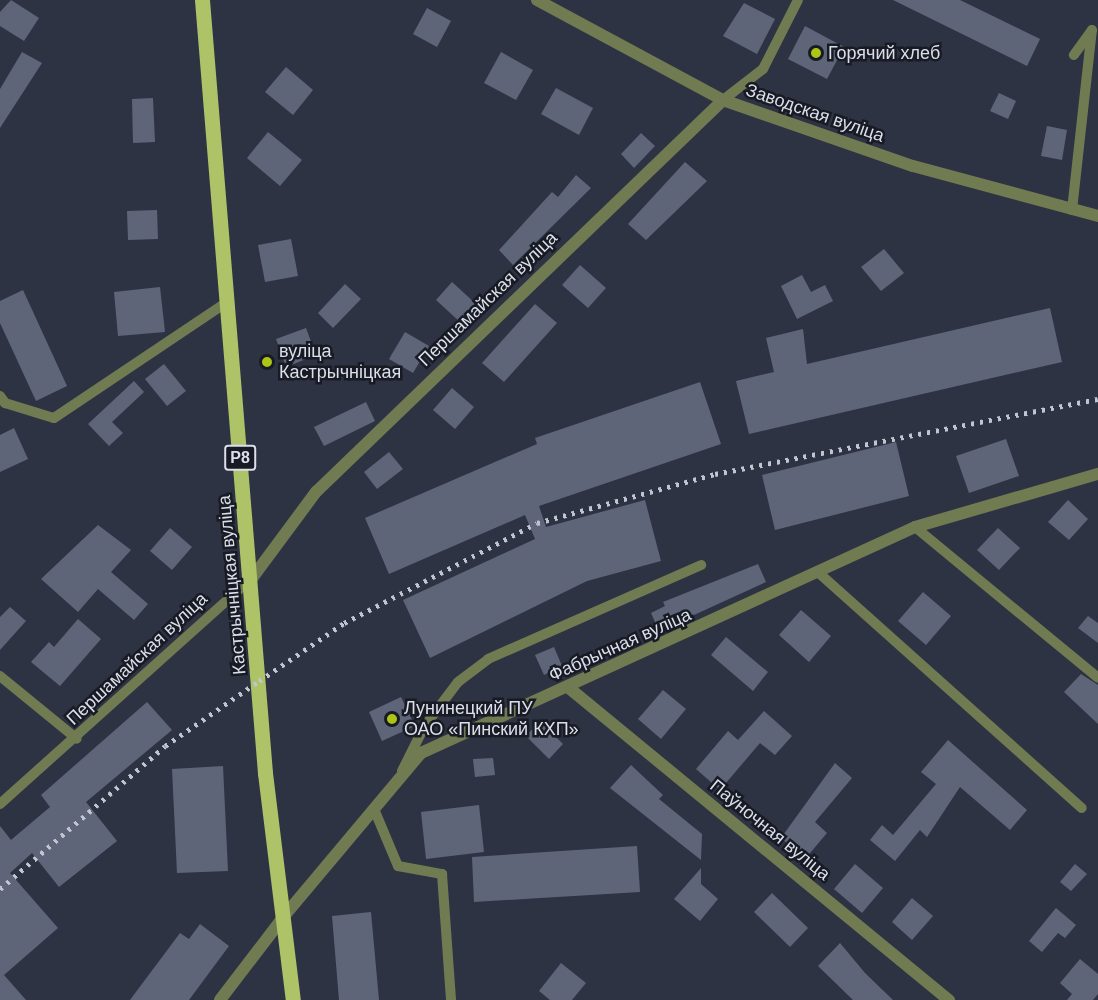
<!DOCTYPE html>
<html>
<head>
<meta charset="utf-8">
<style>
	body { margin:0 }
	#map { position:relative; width:1098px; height:1000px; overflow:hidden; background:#2e3344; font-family:Helvetica,sans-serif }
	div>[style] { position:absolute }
	.building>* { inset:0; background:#5f6579 }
	.service>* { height:10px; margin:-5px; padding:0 5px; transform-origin:5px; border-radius:5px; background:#717b51 }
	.minor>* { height:12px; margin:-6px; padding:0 6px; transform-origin:6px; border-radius:6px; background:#717b51 }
	.tertiary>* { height:12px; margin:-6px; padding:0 6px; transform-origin:6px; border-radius:6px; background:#717b51 }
	.primary>* { height:15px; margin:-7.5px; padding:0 7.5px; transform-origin:7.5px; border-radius:7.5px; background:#aec268 }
	.rail>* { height:4.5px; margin-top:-2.25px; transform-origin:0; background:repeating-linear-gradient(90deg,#c1c5d1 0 3px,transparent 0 9px) }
	.dots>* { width:16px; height:16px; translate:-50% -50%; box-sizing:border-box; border:3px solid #181b23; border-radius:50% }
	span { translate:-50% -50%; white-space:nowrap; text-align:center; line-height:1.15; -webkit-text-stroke:5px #181b23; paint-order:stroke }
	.shield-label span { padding:2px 4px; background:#181b23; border:2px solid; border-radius:4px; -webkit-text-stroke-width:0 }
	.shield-label { font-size:16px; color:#dbdfeb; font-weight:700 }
	.poi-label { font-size:18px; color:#dbdfeb }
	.left { translate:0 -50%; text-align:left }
	.street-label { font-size:18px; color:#dbdfeb }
</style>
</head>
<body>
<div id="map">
	<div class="building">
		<i style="clip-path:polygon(11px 0,39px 18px,24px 41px,0 26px,0 12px)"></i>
		<i style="clip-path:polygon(893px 0,960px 0,1040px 39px,1027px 66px)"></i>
		<i style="clip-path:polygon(744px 3px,775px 19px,757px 54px,723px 36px)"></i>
		<i style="clip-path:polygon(427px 8px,451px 21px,437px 47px,413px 34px)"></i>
		<i style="clip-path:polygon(805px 26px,844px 47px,827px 79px,788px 59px)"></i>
		<i style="clip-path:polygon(22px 52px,42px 63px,0 128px,0 89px)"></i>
		<i style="clip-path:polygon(501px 52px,533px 70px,516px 100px,484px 83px)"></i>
		<i style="clip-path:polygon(286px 67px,313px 90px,293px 115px,265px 92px)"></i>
		<i style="clip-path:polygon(556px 88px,593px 108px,579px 135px,541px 114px)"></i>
		<i style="clip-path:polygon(999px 93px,1016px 101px,1008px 119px,990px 111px)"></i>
		<i style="clip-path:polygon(153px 98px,155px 142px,133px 143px,132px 99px)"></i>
		<i style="clip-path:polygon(1047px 126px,1067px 130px,1062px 160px,1041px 156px)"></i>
		<i style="clip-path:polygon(268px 132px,302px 160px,280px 186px,247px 158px)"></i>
		<i style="clip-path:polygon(641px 133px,655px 146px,634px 168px,621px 154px)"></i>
		<i style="clip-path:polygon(685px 162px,707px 181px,646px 240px,628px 224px)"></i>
		<i style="clip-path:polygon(576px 175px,591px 188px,513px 265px,499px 250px,552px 192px,558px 197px)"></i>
		<i style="clip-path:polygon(157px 210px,158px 239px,128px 240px,127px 211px)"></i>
		<i style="clip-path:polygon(291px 239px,298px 276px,265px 282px,258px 245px)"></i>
		<i style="clip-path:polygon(884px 249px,904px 273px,881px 291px,861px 267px)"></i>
		<i style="clip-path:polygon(580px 265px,606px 288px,588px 308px,562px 285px)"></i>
		<i style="clip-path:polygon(802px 275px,811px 292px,825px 285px,833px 301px,797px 319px,781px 286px)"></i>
		<i style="clip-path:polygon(452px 282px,476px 304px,460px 322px,436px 300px)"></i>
		<i style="clip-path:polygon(345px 284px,361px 299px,333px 328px,318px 313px)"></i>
		<i style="clip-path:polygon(160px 287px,165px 332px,118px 336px,114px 292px)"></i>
		<i style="clip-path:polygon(23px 290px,67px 386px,36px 401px,0 323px,0 301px)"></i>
		<i style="clip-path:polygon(535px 304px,557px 323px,504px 382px,482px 363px)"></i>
		<i style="clip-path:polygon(1050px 308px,1062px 362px,749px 434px,736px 381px,774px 372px,766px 338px,803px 329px,807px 364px)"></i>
		<i style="clip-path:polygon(306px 328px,316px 355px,286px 367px,276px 339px)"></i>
		<i style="clip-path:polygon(405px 332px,429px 346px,413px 373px,389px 359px)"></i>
		<i style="clip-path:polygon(164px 364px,186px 391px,167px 406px,145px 379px)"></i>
		<i style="clip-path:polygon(134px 381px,144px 392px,112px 422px,123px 433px,109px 446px,88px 424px)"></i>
		<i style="clip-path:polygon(700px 382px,721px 444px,539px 506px,546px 527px,645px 500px,661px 561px,587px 581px,430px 658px,403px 600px,535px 539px,525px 515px,389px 574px,365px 518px,537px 444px,535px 438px)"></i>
		<i style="clip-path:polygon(452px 388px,474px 407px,455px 429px,433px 410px)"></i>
		<i style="clip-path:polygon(366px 402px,375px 421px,324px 446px,314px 427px)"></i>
		<i style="clip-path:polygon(14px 428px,28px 459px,0 472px,0 435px)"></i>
		<i style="clip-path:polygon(1006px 439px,1019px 476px,969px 493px,956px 456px)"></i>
		<i style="clip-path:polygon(896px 442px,909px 496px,775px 530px,762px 475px)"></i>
		<i style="clip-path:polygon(389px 452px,403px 469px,377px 489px,364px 472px)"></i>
		<i style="clip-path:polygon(1068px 500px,1088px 519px,1069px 540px,1048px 522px)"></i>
		<i style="clip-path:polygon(98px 525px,131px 550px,111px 572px,148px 604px,134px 620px,98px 589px,78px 612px,41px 579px)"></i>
		<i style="clip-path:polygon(170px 528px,192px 547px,172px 570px,150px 551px)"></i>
		<i style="clip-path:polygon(998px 528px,1020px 548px,999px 570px,977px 550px)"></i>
		<i style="clip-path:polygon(758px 564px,766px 582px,659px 631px,651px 613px,665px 606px,663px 602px)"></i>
		<i style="clip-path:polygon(923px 592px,951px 616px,926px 645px,898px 621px)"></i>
		<i style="clip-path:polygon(10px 607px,26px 621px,0 650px,0 617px)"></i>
		<i style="clip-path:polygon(801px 610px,831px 636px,809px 662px,779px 635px)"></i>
		<i style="clip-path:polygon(1088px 616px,1098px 623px,1098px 643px,1078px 628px)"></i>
		<i style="clip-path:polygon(78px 619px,101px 639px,60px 686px,31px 662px,49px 642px,54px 647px)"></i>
		<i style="clip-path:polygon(726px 637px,768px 672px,753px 691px,711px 655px)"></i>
		<i style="clip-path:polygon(554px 647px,562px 666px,544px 675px,535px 655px)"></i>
		<i style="clip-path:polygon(1081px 674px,1098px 685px,1098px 724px,1064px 692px)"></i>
		<i style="clip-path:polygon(663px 690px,686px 709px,661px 739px,638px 719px)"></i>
		<i style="clip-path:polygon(401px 697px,415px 726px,382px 741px,369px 712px)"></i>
		<i style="clip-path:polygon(147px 702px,172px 730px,86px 802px,117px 841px,59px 887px,32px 853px,10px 873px,58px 928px,4px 975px,26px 1000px,0 1000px,0 826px,11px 840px,50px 807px,41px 795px)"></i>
		<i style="clip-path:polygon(764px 711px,792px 736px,775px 755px,760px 743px,720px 790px,696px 769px,728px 731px,738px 740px)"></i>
		<i style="clip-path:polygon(540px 721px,563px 744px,549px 759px,526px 736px)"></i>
		<i style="clip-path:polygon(948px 740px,1027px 810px,1010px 830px,960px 787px,927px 837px,920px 830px,895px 861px,870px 840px,882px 825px,893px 835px,936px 784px,921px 772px)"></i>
		<i style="clip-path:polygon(493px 758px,495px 775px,475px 777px,473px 759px)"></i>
		<i style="clip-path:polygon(835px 763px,852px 778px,815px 822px,827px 833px,805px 859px,781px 838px)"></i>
		<i style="clip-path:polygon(631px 765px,663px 795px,659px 799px,702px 834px,701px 860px,610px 788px)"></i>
		<i style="clip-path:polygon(223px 766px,228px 871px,177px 873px,172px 769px)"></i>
		<i style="clip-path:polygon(479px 805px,484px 852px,426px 859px,421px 812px)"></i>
		<i style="clip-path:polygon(637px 846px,640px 892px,474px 902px,472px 857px)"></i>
		<i style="clip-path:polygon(855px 864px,883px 888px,862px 913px,834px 889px)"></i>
		<i style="clip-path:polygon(1075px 864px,1087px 874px,1071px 891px,1060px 882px)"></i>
		<i style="clip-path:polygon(701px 868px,701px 884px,718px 899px,700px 921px,674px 899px)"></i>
		<i style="clip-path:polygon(772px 893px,808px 928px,790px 947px,754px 912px)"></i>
		<i style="clip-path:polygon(912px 898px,933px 916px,912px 940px,892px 922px)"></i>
		<i style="clip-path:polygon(1056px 908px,1076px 925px,1065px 938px,1058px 933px,1042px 952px,1029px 941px)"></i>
		<i style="clip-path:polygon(371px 912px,379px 1000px,339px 1000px,332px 916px)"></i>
		<i style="clip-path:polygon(200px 924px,229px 946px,189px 1000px,130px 1000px,180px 933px,189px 939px)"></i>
		<i style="clip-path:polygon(840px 943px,865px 973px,893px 1000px,853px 1000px,818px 966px)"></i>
		<i style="clip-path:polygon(1080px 959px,1098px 974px,1098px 994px,1093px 1000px,1067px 1000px,1072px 994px,1060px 983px)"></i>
		<i style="clip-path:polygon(561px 963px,586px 983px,572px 1000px,550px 1000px,539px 991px)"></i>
	</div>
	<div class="service">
		<i style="left:723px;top:100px;width:51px;rotate:-37.8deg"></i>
		<i style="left:763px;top:69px;width:77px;rotate:-63.1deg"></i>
		<i style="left:1072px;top:210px;width:181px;rotate:-83.7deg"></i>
		<i style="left:1092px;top:30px;width:31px;rotate:126deg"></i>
		<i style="left:0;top:396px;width:9px;rotate:54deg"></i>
		<i style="left:5px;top:403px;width:51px;rotate:17deg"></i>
		<i style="left:54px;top:418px;width:205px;rotate:-33.8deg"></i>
		<i style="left:915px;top:527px;width:237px;rotate:39.5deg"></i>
		<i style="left:820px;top:574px;width:351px;rotate:41.8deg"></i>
		<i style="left:0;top:676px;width:99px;rotate:39.3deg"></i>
		<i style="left:402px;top:771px;width:49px;rotate:-63.4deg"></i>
		<i style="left:424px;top:727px;width:56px;rotate:-52.9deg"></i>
		<i style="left:458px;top:682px;width:38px;rotate:-37deg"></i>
		<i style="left:488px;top:659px;width:233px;rotate:-23.8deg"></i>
		<i style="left:0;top:804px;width:340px;rotate:-41.9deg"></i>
		<i style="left:374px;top:809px;width:62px;rotate:67.2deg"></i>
		<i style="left:398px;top:866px;width:45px;rotate:10.3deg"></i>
		<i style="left:442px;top:874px;width:126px;rotate:85.9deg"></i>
	</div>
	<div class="minor">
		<i style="left:253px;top:577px;width:106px;rotate:-53.5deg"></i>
		<i style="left:316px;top:492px;width:565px;rotate:-43.92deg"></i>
		<i style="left:569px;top:688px;width:492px;rotate:39.4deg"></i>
		<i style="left:220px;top:1000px;width:107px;rotate:-52.6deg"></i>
	</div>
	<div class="tertiary">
		<i style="left:537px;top:0;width:211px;rotate:28.3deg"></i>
		<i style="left:723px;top:100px;width:201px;rotate:19.2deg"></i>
		<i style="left:913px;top:166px;width:192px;rotate:15.1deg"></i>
		<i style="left:285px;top:915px;width:212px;rotate:-50deg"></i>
		<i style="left:421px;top:753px;width:543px;rotate:-24.58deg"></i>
		<i style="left:915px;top:527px;width:191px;rotate:-16.2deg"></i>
	</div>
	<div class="primary">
		<i style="left:202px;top:0;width:776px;rotate:85.34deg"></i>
		<i style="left:265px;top:773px;width:229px;rotate:83deg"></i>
	</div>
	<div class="rail">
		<i style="left:0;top:889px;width:218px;rotate:-40.9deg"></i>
		<i style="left:165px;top:746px;width:114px;rotate:-34.7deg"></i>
		<i style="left:259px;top:681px;width:103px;rotate:-34.3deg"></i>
		<i style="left:344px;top:623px;width:217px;rotate:-27.4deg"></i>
		<i style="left:537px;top:523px;width:185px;rotate:-15.4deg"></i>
		<i style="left:715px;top:474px;width:390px;rotate:-11.1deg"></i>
	</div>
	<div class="dots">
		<i style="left:816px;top:53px;background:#abc616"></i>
		<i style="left:267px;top:362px;background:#abc616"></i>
		<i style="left:392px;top:719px;background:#abc616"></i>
	</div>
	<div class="shield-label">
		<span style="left:240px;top:458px">Р8</span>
	</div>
	<div class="poi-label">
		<span class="left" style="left:828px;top:53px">Горячий хлеб</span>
		<span class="left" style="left:279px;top:362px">вуліца<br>Кастрычніцкая</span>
		<span class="left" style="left:404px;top:719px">Лунинецкий ПУ<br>ОАО «Пинский КХП»</span>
	</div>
	<div class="street-label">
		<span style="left:815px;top:113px;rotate:19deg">Заводская вуліца</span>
		<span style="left:488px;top:299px;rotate:-44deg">Першамайская вуліца</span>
		<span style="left:232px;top:585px;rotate:-95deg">Кастрычніцкая вуліца</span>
		<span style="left:620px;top:645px;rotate:-24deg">Фабрычная вуліца</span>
		<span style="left:137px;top:659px;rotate:-43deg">Першамайская вуліца</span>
		<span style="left:770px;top:830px;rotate:39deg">Паўночная вуліца</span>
	</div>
</div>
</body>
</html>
